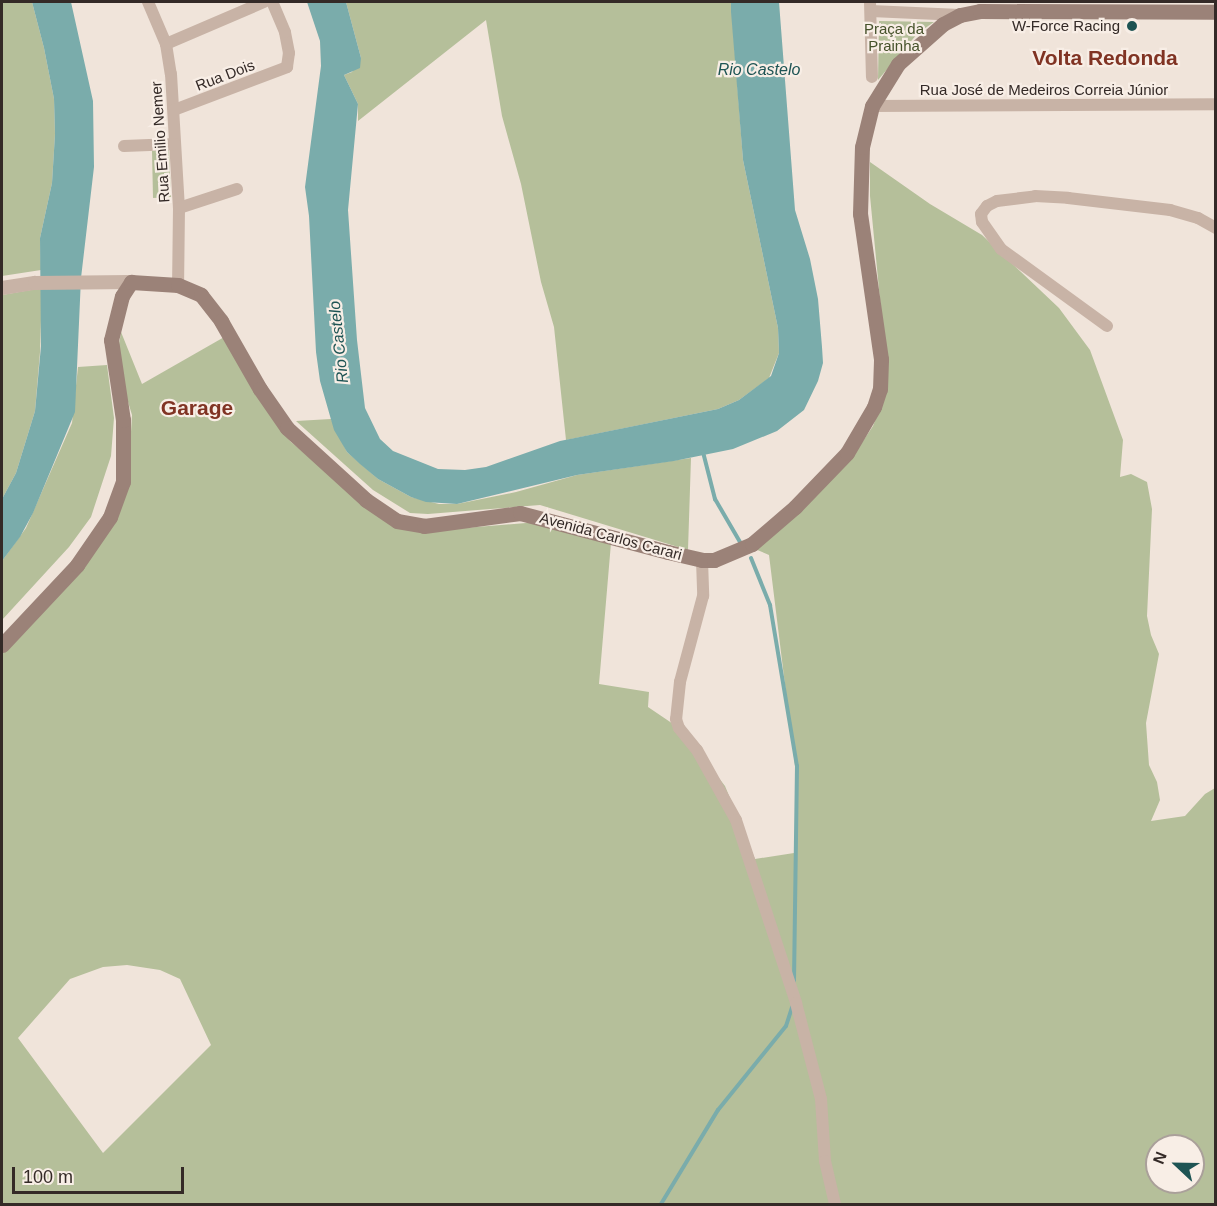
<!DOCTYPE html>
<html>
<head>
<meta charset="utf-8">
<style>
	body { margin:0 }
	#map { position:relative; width:1217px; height:1206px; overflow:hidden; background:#f0e4da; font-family:Arial,sans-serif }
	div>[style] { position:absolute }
	.green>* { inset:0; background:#b5bf9a }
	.water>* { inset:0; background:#7aacab }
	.stream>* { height:4px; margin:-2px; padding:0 2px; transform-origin:2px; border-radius:2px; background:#7aacab }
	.minor>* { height:12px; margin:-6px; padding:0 6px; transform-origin:6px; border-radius:6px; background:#c8b3a6 }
	.tertiary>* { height:14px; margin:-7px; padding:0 7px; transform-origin:7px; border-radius:7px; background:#c8b3a6 }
	.secondary>* { height:15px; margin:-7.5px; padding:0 7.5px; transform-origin:7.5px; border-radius:7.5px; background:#9b8278 }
	.dots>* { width:16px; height:16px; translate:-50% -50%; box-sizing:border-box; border:3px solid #f8eee6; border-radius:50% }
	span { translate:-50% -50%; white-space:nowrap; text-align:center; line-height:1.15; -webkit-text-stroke:4.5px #f8eee6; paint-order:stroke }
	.poi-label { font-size:15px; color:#342a27 }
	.right { translate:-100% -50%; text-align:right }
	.park-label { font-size:15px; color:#46522b }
	.street-label { font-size:15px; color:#342a27 }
	.water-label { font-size:16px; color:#1e5454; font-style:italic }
	.district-label { font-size:21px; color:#803323; font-weight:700 }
	.frame { position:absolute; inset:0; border:3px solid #342a27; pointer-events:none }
	.north { position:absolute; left:1145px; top:1134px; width:60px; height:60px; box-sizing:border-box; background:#f8eee6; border:2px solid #aaa09a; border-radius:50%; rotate:292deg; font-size:16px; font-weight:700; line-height:24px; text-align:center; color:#342a27 }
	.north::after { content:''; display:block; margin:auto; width:21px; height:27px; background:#1e5454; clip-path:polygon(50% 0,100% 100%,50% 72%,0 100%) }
	.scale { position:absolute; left:12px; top:1167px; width:172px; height:27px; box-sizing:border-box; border:3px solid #342a27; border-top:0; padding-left:8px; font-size:18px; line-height:21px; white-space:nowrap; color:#342a27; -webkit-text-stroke:4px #f8eee6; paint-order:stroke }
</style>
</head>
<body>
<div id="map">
	<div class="green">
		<i style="clip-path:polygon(2px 2px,32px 2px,44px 48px,54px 99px,55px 134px,52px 183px,40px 238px,41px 270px,2px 276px)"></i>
		<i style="clip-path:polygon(346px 2px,731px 2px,743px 160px,778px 328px,779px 353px,769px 378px,739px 400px,718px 409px,566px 440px,554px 327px,541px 282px,521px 184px,502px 116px,486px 20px,358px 121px,358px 104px,344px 75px,352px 72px,361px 58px)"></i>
		<i style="clip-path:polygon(879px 21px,934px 22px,918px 33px,878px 80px)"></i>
		<i style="clip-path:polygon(169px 150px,171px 197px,153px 198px,152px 151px)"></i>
		<i style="clip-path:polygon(evenodd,870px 162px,930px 204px,982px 235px,1059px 308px,1090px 350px,1123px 440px,1120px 477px,1131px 474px,1147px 482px,1152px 509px,1147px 616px,1151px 635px,1159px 654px,1146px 723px,1149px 765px,1157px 782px,1160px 800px,1151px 821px,1185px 816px,1205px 794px,1215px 788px,1215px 1204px,2px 1204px,2px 648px,100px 539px,129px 465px,132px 415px,122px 382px,119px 345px,121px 332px,142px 384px,226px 336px,278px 426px,291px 442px,327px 472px,428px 531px,538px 522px,611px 543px,599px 684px,649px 692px,648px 707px,682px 730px,725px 786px,755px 859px,794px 853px,797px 782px,769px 555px,755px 549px,863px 441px,873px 426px,881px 405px,881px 310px,870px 196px,870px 162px,127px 965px,160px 970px,180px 979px,211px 1045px,103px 1153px,18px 1038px,70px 979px,103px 967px,127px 965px,870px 162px,1157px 1146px,1193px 1146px,1193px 1182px,1157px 1182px,1157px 1146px)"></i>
		<i style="clip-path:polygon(42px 288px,40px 352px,35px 411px,16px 473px,2px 499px,2px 295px)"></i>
		<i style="clip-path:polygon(107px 365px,114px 418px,111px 456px,91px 517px,69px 547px,2px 620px,2px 561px,26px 528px,72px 423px,78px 367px)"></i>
		<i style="clip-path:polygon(331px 419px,347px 452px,378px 479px,411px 497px,439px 504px,457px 504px,516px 492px,577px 475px,691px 458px,688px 550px,540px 505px,428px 514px,410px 513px,373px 490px,296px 421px)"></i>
	</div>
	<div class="water">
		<i style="clip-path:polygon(32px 2px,71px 2px,93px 101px,94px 167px,81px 278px,75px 412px,33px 513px,20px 537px,2px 561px,2px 499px,16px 473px,35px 411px,41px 346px,40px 238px,52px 183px,55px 134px,54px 99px,44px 48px)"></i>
		<i style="clip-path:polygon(307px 2px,346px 2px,361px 58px,360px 68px,344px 75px,358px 104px,348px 210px,357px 340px,365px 408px,380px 439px,393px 451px,438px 469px,465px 470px,486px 467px,560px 441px,718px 409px,739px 400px,771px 376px,779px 353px,778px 328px,743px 160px,731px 12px,731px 2px,779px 2px,795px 210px,810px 259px,818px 299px,822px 347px,823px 363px,818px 381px,804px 410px,777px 431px,733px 449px,674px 461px,577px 475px,457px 504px,426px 502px,411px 497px,378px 479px,360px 464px,347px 452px,334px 430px,320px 381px,316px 352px,309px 216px,305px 187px,321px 66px,320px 41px)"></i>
	</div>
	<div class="stream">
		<i style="left:703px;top:452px;width:49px;rotate:75.7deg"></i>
		<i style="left:715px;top:499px;width:50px;rotate:59.8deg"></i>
		<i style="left:751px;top:558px;width:51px;rotate:68deg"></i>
		<i style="left:770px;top:605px;width:163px;rotate:80.5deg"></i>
		<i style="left:797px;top:766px;width:215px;rotate:90.8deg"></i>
		<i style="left:661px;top:1204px;width:110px;rotate:-58.8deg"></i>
		<i style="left:718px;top:1110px;width:108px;rotate:-51deg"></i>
		<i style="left:786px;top:1026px;width:20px;rotate:-72deg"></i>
	</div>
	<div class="minor">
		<i style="left:148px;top:2px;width:46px;rotate:66.8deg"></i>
		<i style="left:166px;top:44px;width:30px;rotate:81deg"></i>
		<i style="left:171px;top:74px;width:134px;rotate:86.6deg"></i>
		<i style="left:179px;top:208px;width:77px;rotate:90.7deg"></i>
		<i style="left:870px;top:2px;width:75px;rotate:88.5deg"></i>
		<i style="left:871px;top:11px;width:89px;rotate:2.6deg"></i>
		<i style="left:166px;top:44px;width:107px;rotate:-23.2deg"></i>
		<i style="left:872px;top:106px;width:344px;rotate:-0.3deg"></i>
		<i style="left:174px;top:110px;width:121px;rotate:-20.8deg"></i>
		<i style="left:287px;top:67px;width:14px;rotate:-82deg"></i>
		<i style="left:289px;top:53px;width:21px;rotate:-101deg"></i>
		<i style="left:285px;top:32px;width:33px;rotate:-113deg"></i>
		<i style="left:124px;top:146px;width:51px;rotate:-2.2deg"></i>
		<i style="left:179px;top:208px;width:61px;rotate:-18.1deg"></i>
		<i style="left:1107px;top:326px;width:131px;rotate:-144deg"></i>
		<i style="left:1001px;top:249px;width:33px;rotate:-125deg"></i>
		<i style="left:982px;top:222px;width:8px;rotate:-97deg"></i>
		<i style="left:981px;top:214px;width:10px;rotate:-53deg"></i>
		<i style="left:987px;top:206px;width:11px;rotate:-27deg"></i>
		<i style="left:997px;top:201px;width:38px;rotate:-7deg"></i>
		<i style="left:1035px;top:196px;width:33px;rotate:3deg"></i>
		<i style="left:1068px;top:198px;width:103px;rotate:6.7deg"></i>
		<i style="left:1170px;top:210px;width:29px;rotate:16deg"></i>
		<i style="left:1198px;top:218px;width:21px;rotate:29deg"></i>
		<i style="left:702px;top:560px;width:36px;rotate:88deg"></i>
		<i style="left:703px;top:596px;width:89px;rotate:105deg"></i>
		<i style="left:680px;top:682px;width:37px;rotate:96deg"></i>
		<i style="left:676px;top:719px;width:9px;rotate:72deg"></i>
		<i style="left:679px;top:728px;width:28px;rotate:51deg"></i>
		<i style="left:697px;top:750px;width:80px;rotate:60.9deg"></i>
		<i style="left:736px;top:820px;width:193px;rotate:71.8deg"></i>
		<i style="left:796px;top:1003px;width:99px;rotate:75.4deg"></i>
		<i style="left:821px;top:1099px;width:62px;rotate:86.3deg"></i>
		<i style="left:825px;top:1161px;width:44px;rotate:76.9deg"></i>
	</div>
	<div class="tertiary">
		<i style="left:2px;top:288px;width:33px;rotate:-9deg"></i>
		<i style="left:35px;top:283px;width:96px;rotate:-0.6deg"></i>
	</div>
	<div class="secondary">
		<i style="left:2px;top:645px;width:110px;rotate:-46.8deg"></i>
		<i style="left:77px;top:565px;width:58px;rotate:-55.5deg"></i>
		<i style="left:110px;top:517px;width:37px;rotate:-70deg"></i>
		<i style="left:123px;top:482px;width:62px;rotate:-90deg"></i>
		<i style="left:123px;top:420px;width:81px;rotate:-98.5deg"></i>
		<i style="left:111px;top:340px;width:45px;rotate:-76deg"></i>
		<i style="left:122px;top:296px;width:17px;rotate:-57deg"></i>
		<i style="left:131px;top:282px;width:47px;rotate:3.7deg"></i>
		<i style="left:178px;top:285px;width:25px;rotate:23deg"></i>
		<i style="left:201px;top:295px;width:33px;rotate:52deg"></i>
		<i style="left:221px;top:321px;width:78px;rotate:60.2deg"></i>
		<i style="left:260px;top:389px;width:47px;rotate:55.3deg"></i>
		<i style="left:287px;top:428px;width:107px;rotate:42.3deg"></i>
		<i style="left:366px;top:500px;width:37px;rotate:34deg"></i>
		<i style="left:397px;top:521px;width:27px;rotate:10deg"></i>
		<i style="left:424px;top:526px;width:97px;rotate:-7.7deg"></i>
		<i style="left:520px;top:513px;width:153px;rotate:14.8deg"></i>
		<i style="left:668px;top:552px;width:35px;rotate:13deg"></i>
		<i style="left:702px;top:560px;width:12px"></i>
		<i style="left:714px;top:560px;width:41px;rotate:-22.8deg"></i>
		<i style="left:752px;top:544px;width:57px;rotate:-40.7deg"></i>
		<i style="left:795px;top:507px;width:75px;rotate:-46.1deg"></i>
		<i style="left:847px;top:453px;width:53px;rotate:-59.6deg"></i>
		<i style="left:874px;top:407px;width:19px;rotate:-72deg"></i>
		<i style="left:880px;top:389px;width:30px;rotate:-88deg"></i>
		<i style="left:881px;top:359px;width:147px;rotate:-98.2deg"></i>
		<i style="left:860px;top:214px;width:67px;rotate:-88.3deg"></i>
		<i style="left:862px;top:147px;width:42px;rotate:-76.3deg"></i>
		<i style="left:872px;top:106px;width:49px;rotate:-58.2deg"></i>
		<i style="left:898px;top:64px;width:60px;rotate:-41.6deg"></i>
		<i style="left:943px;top:24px;width:19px;rotate:-28deg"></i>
		<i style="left:960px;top:15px;width:20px;rotate:-11deg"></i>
		<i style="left:980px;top:11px;width:236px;rotate:0.2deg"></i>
	</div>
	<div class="dots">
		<i style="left:1132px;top:26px;background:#1e5454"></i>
	</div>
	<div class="poi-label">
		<span class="right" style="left:1120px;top:26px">W-Force Racing</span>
	</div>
	<div class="park-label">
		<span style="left:894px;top:37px">Praça da<br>Prainha</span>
	</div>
	<div class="street-label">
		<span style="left:225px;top:75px;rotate:-21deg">Rua Dois</span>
		<span style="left:1044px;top:90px">Rua José de Medeiros Correia Júnior</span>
		<span style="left:160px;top:142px;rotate:-94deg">Rua Emilio Nemer</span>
		<span style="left:611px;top:536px;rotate:15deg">Avenida Carlos Carari</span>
	</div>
	<div class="water-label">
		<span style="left:759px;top:70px">Rio Castelo</span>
		<span style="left:339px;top:342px;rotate:-96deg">Rio Castelo</span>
	</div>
	<div class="district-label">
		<span style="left:1105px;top:58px">Volta Redonda</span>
		<span style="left:197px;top:408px">Garage</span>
	</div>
	<div class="frame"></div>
	<div class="north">N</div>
	<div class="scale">100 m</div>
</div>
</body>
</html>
